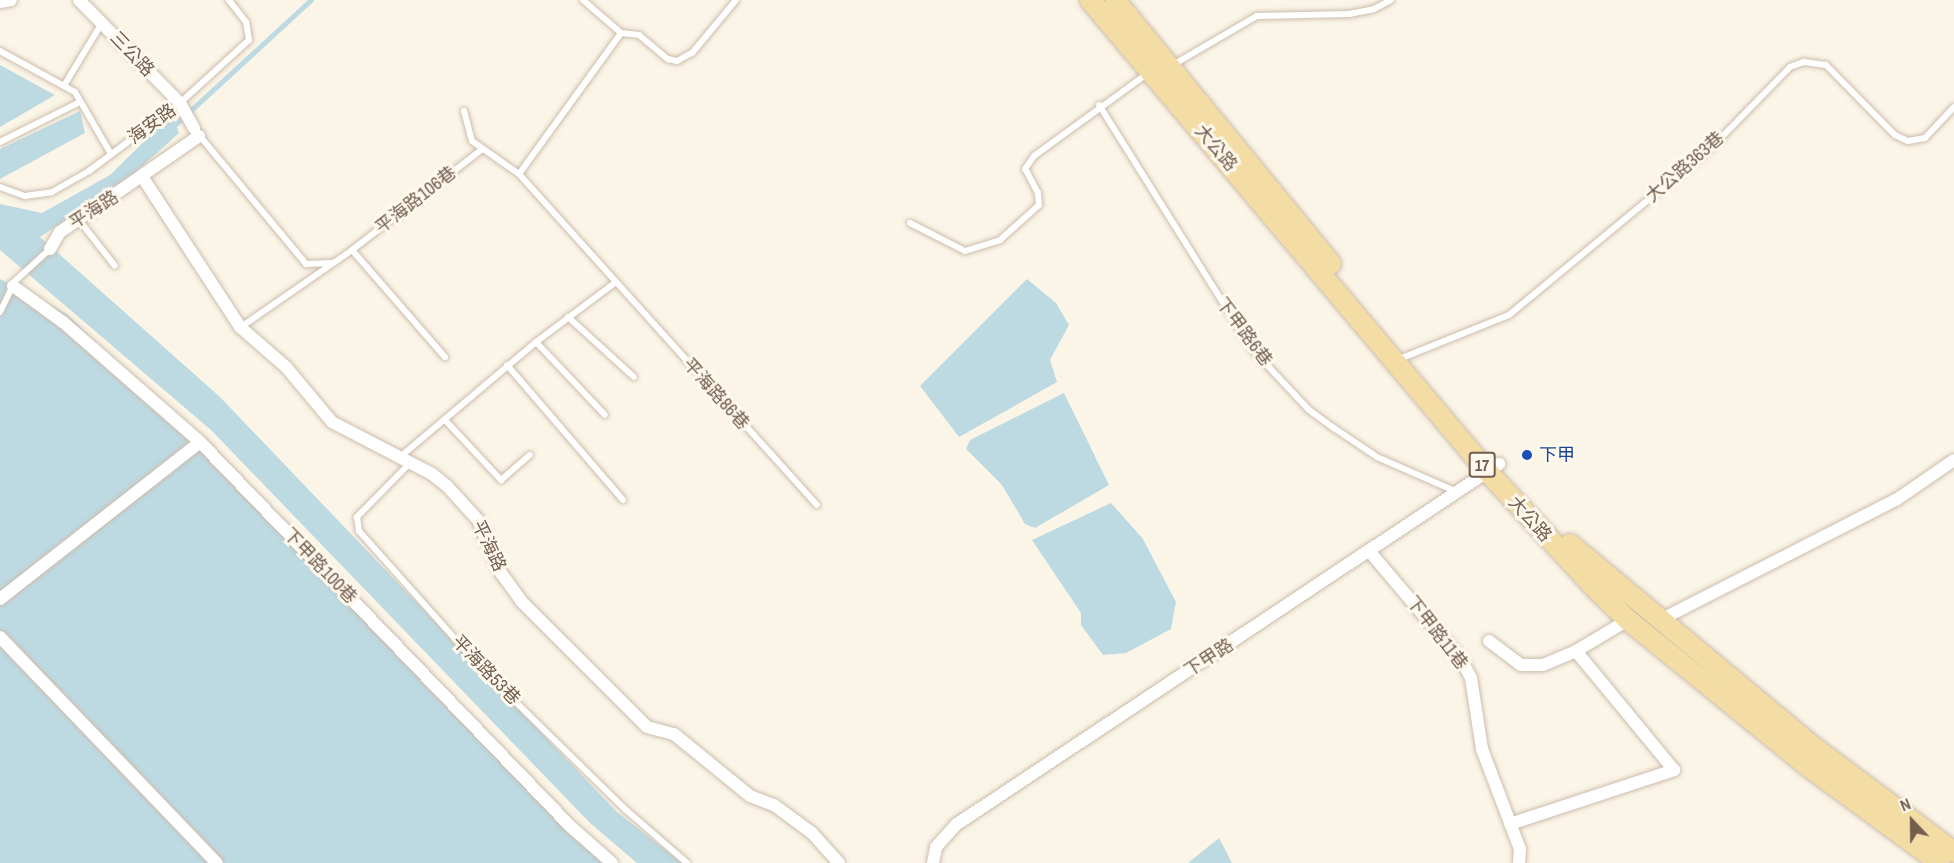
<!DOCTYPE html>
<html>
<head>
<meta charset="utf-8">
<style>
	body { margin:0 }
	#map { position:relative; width:1954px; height:863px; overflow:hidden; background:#fbf5e7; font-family:"Archivo Narrow","Noto Sans TC",sans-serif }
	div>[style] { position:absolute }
	.water>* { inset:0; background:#bddae3 }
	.stream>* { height:4.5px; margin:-2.25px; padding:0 2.25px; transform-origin:2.25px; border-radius:2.25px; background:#bddae3 }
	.roads { filter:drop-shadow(0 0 2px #ccbdae) drop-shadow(0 0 2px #ccbdae) }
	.service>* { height:6px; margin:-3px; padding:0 3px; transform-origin:3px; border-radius:3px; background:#fff }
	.minor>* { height:12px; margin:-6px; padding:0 6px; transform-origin:6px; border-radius:6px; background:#fff }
	.primary>* { height:20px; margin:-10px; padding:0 10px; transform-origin:10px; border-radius:10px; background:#f4dda5 }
	.dots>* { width:16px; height:16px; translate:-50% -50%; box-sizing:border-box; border:3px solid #fef8ed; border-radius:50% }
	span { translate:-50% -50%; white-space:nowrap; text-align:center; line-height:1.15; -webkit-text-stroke:6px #fef8ed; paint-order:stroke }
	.shield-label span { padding:2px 4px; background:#fef8ed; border:2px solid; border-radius:4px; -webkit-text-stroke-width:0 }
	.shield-label { font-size:16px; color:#725e4d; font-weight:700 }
	.street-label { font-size:18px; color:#725e4d }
	.transit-label { font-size:18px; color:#164399 }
	.left { translate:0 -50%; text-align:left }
	.north { position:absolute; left:1882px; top:791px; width:60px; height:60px; -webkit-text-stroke:4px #fef8ed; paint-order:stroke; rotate:338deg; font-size:16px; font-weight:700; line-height:24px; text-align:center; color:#725e4d }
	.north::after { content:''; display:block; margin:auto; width:21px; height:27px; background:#725e4d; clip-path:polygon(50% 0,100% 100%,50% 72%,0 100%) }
</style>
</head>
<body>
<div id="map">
	<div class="water">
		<i style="clip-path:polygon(0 65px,55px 95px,0 127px)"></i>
		<i style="clip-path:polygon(80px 111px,85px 133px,0 179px,0 149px)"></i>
		<i style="clip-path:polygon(172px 114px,179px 133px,129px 178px,40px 237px,220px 397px,617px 812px,682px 863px,637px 863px,590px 823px,211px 430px,0 250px,0 204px,42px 213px,110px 175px)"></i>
		<i style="clip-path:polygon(0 279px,67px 314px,231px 476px,568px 833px,607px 863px,0 863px)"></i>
		<i style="clip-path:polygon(1027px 279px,1056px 303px,1069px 325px,1050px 360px,1057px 382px,959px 437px,920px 386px)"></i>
		<i style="clip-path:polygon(1064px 393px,1109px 485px,1035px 528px,1025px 524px,1002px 485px,966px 449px,970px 440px)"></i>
		<i style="clip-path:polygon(1111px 503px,1143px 539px,1176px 602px,1171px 629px,1126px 653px,1103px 655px,1081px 625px,1081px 613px,1032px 540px)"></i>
		<i style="clip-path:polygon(1219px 838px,1232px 863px,1188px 863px)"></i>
	</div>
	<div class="stream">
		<i style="left:176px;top:124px;width:183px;rotate:-42.6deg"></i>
	</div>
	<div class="roads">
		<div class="service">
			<i style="left:583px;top:0;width:50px;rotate:41deg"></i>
			<i style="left:621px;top:33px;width:18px;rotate:6deg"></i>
			<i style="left:639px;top:35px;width:38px;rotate:40deg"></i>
			<i style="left:668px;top:59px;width:9px;rotate:13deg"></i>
			<i style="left:677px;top:61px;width:18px;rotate:-29deg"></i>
			<i style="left:693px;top:52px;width:67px;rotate:-50.4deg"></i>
			<i style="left:0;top:51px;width:85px;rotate:28.7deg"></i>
			<i style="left:75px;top:92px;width:72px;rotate:59.9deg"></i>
			<i style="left:1171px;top:66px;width:99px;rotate:-30.2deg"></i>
			<i style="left:1257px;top:16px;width:92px;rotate:-1.2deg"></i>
			<i style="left:1349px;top:14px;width:25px;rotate:-11deg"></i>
			<i style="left:1374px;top:9px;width:19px;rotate:-28deg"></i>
			<i style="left:65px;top:84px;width:71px;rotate:-58.8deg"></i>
			<i style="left:1099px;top:105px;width:288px;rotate:57.9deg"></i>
			<i style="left:1252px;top:349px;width:83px;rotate:46.9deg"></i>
			<i style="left:1309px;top:410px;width:31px;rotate:36deg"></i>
			<i style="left:1334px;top:428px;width:52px;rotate:34deg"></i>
			<i style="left:1377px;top:457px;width:85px;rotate:23.6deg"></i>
			<i style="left:464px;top:111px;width:31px;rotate:75deg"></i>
			<i style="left:472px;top:141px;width:57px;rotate:35.1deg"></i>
			<i style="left:519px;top:174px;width:445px;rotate:48deg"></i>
			<i style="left:199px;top:135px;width:168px;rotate:50.3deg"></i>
			<i style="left:306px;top:264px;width:26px;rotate:-2deg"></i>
			<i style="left:0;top:142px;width:89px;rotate:-26.6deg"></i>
			<i style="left:519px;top:174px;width:174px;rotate:-54.1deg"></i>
			<i style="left:0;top:187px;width:27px;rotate:20deg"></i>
			<i style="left:25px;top:196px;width:27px;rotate:-8deg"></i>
			<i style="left:52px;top:192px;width:43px;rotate:-29.6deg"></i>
			<i style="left:89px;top:171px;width:114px;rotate:-36.8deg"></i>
			<i style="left:180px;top:103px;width:93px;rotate:-42.4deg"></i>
			<i style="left:249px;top:40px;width:18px;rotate:-99deg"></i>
			<i style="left:246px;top:22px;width:28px;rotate:-128deg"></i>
			<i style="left:79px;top:220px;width:58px;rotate:52deg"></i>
			<i style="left:910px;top:223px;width:62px;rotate:27deg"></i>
			<i style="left:965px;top:251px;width:37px;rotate:-17deg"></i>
			<i style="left:1000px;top:240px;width:52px;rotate:-41.9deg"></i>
			<i style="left:1039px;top:205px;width:12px;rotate:-95deg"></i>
			<i style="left:1038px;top:193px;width:27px;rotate:-118deg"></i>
			<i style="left:1025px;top:169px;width:16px;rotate:-55deg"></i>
			<i style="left:1034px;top:156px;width:140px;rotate:-36deg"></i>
			<i style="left:352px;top:250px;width:142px;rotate:49deg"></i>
			<i style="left:0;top:312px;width:34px;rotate:-64deg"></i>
			<i style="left:15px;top:281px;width:47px;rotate:-42.4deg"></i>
			<i style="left:568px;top:317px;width:89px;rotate:42.3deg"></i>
			<i style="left:241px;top:327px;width:135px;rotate:-34.7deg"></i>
			<i style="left:352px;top:250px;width:163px;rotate:-37.8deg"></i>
			<i style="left:536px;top:342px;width:100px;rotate:46.6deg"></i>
			<i style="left:1397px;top:360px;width:121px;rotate:-21.9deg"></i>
			<i style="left:1509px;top:315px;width:265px;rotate:-39.6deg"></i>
			<i style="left:1713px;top:146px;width:110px;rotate:-45.7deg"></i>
			<i style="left:1790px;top:67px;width:15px;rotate:-20deg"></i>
			<i style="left:1804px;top:62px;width:22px;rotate:8deg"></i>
			<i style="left:1826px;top:65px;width:98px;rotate:45.4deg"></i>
			<i style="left:1895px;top:135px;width:14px;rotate:25deg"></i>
			<i style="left:1908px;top:141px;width:17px;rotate:-10deg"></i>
			<i style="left:1925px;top:138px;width:42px;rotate:-46.9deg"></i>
			<i style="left:507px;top:365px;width:178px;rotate:49.3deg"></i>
			<i style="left:446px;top:421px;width:81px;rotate:47deg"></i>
			<i style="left:501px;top:480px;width:38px;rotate:-41deg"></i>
			<i style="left:400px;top:457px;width:178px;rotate:-40.2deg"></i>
			<i style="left:536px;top:342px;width:100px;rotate:-36.9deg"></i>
			<i style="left:410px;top:463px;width:76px;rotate:134.5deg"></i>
			<i style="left:357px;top:517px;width:14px;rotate:82deg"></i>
			<i style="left:359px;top:531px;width:186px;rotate:48.3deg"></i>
			<i style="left:483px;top:670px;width:200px;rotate:44.4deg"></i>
			<i style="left:626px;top:810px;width:81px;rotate:41deg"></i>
		</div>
		<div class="minor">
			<i style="left:79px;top:0;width:144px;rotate:45.6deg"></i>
			<i style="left:180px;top:103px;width:29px;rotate:61deg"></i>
			<i style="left:0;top:2px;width:11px;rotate:-10deg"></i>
			<i style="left:143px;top:178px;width:178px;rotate:56.9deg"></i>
			<i style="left:240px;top:327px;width:61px;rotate:41deg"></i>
			<i style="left:286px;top:367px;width:72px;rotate:50.1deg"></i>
			<i style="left:332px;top:422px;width:113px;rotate:27.5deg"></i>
			<i style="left:432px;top:474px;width:19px;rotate:39deg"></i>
			<i style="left:447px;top:486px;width:46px;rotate:47.6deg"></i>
			<i style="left:478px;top:520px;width:58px;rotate:66.5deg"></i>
			<i style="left:501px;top:573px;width:34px;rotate:54deg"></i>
			<i style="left:521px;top:601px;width:178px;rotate:45deg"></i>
			<i style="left:647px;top:727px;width:28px;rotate:15deg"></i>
			<i style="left:674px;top:734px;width:98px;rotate:39.2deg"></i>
			<i style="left:750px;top:796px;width:26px;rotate:21deg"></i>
			<i style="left:774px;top:805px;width:47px;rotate:36.4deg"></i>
			<i style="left:812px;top:833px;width:40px;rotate:48deg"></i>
			<i style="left:50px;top:249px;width:20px;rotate:-60deg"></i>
			<i style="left:60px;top:232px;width:169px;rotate:-34.6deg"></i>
			<i style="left:13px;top:286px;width:62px;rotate:35.8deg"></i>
			<i style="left:63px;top:322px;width:182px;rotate:41.2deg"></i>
			<i style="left:200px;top:442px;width:533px;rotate:46.06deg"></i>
			<i style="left:570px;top:826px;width:56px;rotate:41.4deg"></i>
			<i style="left:1370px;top:552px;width:143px;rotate:49.8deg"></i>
			<i style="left:1462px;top:661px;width:19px;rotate:62deg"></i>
			<i style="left:1471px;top:678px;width:72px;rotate:81.2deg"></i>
			<i style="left:1482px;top:749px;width:107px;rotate:69.2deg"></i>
			<i style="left:1520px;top:849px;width:14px;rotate:94deg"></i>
			<i style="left:0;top:599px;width:254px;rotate:-38.1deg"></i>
			<i style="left:1660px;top:620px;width:265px;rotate:-27deg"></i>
			<i style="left:1896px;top:500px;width:70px;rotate:-34.6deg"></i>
			<i style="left:0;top:637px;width:313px;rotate:46.2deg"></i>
			<i style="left:1489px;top:641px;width:40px;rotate:37deg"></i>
			<i style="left:1521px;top:665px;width:22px"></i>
			<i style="left:1543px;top:665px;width:36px;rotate:-23deg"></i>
			<i style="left:1576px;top:651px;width:61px;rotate:-30.8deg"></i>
			<i style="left:1510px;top:824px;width:173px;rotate:-18.2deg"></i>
			<i style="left:1674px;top:770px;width:154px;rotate:-129.5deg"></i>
			<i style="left:933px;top:863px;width:16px;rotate:-79deg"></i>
			<i style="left:936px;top:847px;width:31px;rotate:-48deg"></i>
			<i style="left:957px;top:824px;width:651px;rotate:-33.59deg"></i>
		</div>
		<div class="primary">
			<i style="left:1090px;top:0;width:616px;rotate:49.87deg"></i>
			<i style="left:1487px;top:471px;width:162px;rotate:47.3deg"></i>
			<i style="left:1597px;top:590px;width:43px;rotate:44.1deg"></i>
			<i style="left:1628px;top:620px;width:233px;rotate:39.1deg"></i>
			<i style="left:1809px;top:767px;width:162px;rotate:36.2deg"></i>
			<i style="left:1115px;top:0;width:341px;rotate:50.7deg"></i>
			<i style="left:1570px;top:544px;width:319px;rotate:39.8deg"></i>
			<i style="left:1815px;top:748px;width:174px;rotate:36.8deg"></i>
		</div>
	</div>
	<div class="dots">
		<i style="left:1527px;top:455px;background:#1a4fb4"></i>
	</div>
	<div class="shield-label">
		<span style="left:1482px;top:465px">17</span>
	</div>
	<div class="street-label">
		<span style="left:132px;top:54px;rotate:46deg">三公路</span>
		<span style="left:152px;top:124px;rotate:-36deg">海安路</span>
		<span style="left:1216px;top:148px;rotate:50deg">大公路</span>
		<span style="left:1685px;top:167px;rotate:-41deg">大公路363巷</span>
		<span style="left:416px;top:200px;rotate:-38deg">平海路106巷</span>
		<span style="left:94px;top:210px;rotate:-33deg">平海路</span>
		<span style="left:1244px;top:332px;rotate:53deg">下甲路6巷</span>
		<span style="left:716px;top:394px;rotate:48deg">平海路86巷</span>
		<span style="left:1530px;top:519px;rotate:48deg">大公路</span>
		<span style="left:489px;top:546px;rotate:64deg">平海路</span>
		<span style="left:320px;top:566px;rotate:46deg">下甲路100巷</span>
		<span style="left:1437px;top:633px;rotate:52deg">下甲路11巷</span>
		<span style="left:1209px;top:658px;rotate:-33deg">下甲路</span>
		<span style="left:486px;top:670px;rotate:46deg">平海路53巷</span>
	</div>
	<div class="transit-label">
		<span class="left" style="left:1539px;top:455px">下甲</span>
	</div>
	<div class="north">N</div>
</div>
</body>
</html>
